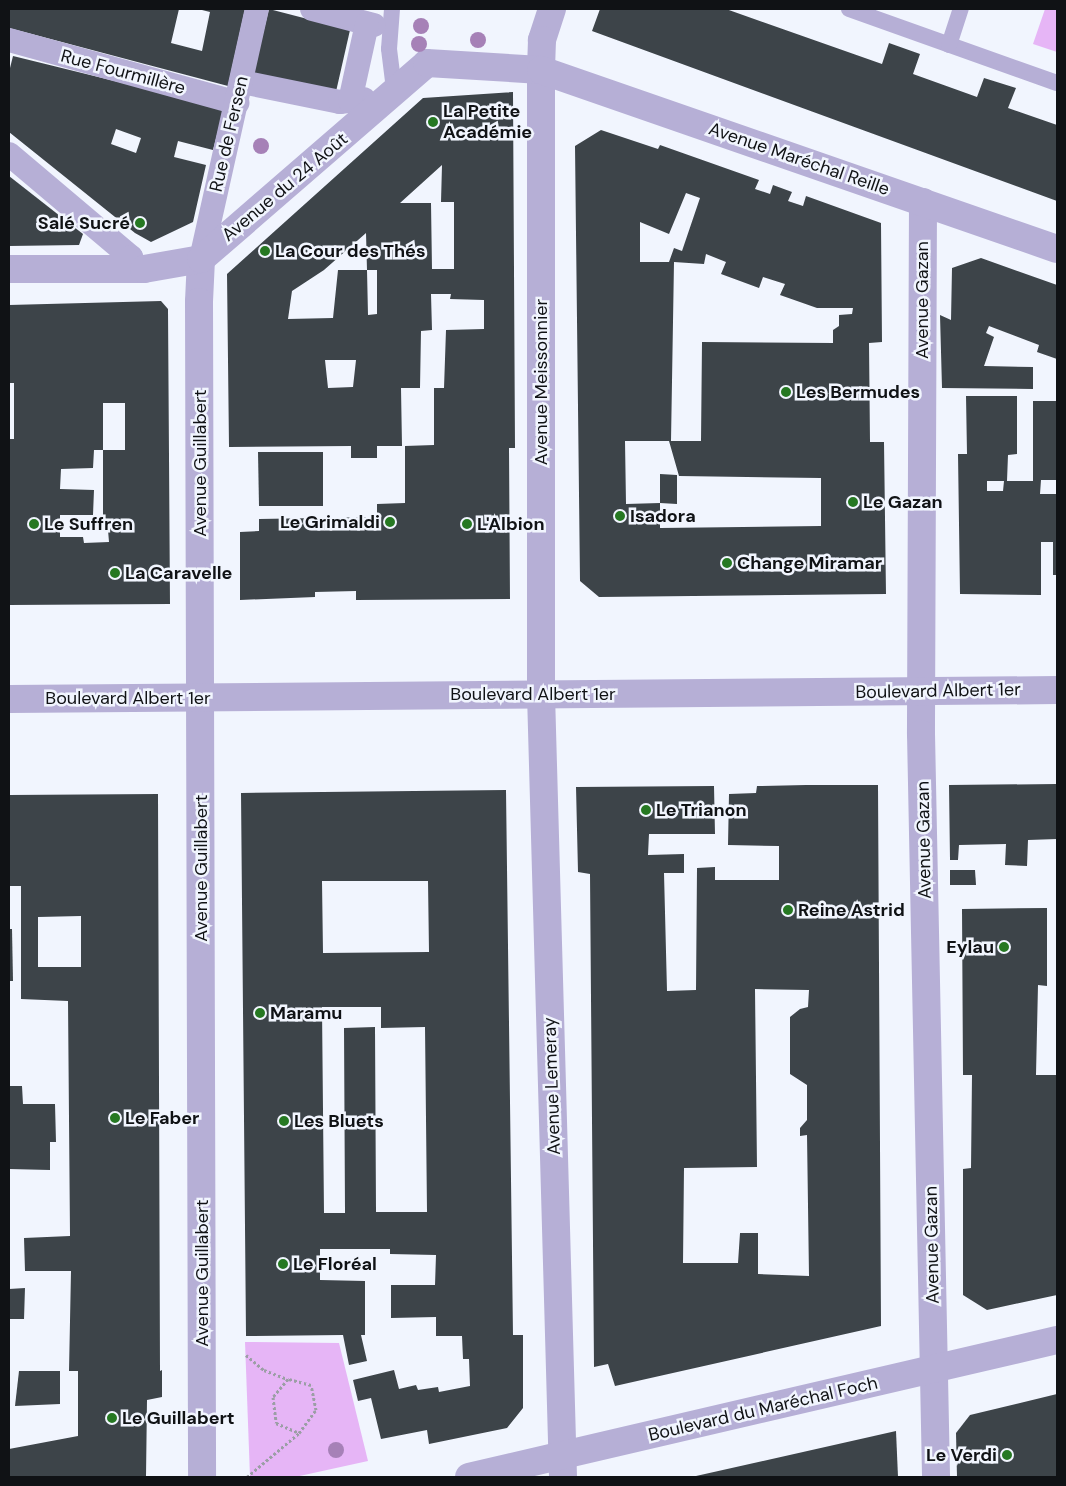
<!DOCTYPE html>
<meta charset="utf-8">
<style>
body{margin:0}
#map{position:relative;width:1066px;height:1486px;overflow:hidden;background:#f1f5fe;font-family:"DM Sans",sans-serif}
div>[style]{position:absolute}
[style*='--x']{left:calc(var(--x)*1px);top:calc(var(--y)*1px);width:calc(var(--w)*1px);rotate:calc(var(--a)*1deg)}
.green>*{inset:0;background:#e6b5f6}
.building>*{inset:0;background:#3d4449}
.path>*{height:3px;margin-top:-1.5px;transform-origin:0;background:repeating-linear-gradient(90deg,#9b9ea5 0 2.5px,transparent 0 5px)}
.service>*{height:16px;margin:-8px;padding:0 8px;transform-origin:8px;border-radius:8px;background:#b6afd6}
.pedestrian>*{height:24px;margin:-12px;padding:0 12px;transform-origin:12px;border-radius:12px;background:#b6afd6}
.minor>*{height:28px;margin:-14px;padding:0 14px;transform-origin:14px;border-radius:14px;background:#b6afd6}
.tertiary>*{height:28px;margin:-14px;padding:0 14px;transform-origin:14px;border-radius:14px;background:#b6afd6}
.trees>*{width:16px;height:16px;margin:-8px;border-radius:50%;background:#a681b7}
.dots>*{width:14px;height:14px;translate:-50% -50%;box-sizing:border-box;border:2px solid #f1f5fe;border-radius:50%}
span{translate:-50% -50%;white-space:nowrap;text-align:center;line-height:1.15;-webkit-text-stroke:5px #f1f5fe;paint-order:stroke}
.street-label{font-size:18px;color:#101215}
.poi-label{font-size:18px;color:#101215;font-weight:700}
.left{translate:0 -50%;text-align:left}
.right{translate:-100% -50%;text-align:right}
.frame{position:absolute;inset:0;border:10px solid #101215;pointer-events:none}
</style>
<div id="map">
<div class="green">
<div style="clip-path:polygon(1045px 9px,1057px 9px,1057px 52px,1033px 44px)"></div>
<div style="clip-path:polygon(245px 1342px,339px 1343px,368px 1461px,295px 1477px,250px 1477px)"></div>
</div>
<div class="building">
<div style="clip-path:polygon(9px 9px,179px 9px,171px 43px,202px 51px,210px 12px,198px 9px,245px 9px,228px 86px,9px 28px)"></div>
<div style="clip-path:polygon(269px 9px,350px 30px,335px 96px,252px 78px)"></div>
<div style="clip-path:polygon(600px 9px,726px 9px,882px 64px,889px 43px,920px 54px,913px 74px,977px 97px,984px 78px,1016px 88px,1008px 108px,1057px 125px,1057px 201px,592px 31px)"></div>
<div style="clip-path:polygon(evenodd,13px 56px,224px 108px,213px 150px,178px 141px,174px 157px,206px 165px,193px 222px,151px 242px,135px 233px,9px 132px,9px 72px,13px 56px,116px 129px,141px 138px,136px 153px,111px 144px,116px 129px)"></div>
<div style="clip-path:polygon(evenodd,513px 92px,515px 448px,509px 448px,510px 599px,356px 600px,356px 591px,315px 592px,315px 597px,240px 600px,240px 532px,259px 531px,259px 519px,377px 517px,377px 504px,405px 503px,405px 446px,434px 445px,434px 388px,444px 388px,446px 330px,484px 329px,484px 300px,450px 299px,451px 294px,431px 294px,432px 330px,421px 331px,420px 388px,401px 388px,402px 446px,377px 446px,377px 458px,351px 458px,351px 446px,229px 447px,227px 274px,423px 98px,513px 92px,442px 165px,441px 202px,454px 202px,454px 269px,432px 269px,431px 203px,400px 203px,442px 165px,513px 92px,366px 233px,367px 270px,377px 270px,377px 314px,368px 315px,367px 270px,338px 270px,333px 318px,288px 319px,292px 291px,324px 270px,366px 233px,513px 92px,325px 360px,356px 360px,353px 387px,328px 388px,325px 360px)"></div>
<div style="clip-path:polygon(evenodd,601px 130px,658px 149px,660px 145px,759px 180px,755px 189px,770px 194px,773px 185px,792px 192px,788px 201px,803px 206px,806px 196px,881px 223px,882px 342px,869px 343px,870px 442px,884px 442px,886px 594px,599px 597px,580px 581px,575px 146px,601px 130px,686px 193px,700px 198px,682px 251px,674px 248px,669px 262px,640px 262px,640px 222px,669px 234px,686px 193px,601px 130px,706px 254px,726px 262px,721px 274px,759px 288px,763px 277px,785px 284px,780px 295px,817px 308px,853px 308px,852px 314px,839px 315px,839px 326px,833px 330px,833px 343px,702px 342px,701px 441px,671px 441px,674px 262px,704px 264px,706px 254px,601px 130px,625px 441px,669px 441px,679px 476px,821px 478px,821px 526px,660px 528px,660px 503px,626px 504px,625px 441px)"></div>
<div style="clip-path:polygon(9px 176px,83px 234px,79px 245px,9px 246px)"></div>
<div style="clip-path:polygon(981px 258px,1057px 285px,1057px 359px,1037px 352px,1039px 345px,989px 326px,986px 333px,994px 337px,984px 366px,1033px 367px,1033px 389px,942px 388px,940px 315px,951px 320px,952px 268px)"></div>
<div style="clip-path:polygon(evenodd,161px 301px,168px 309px,170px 604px,9px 605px,9px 439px,14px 439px,14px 383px,9px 383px,9px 305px,161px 301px,103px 403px,125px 403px,125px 450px,103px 450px,103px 530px,108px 530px,109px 542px,84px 543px,83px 537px,60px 537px,60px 515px,93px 515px,94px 490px,60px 489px,61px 469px,93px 468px,94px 450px,103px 450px,103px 403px)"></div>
<div style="clip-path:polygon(evenodd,966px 396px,1017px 396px,1017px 454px,1008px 455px,1007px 481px,1033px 481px,1033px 401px,1057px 401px,1057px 480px,1041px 480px,1040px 494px,1057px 494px,1057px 575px,1053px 575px,1053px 542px,1041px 542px,1041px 595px,960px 594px,958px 454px,967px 454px,966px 396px,987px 481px,1004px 481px,1003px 491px,987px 491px,987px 481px)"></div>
<div style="clip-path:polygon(258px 452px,323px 452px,323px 506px,259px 506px)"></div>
<div style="clip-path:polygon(660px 474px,677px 475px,677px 504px,660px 503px)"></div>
<div style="clip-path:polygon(1057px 784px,1057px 839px,1028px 840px,1027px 866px,1005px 865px,1006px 844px,959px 845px,958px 860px,950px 860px,949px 785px)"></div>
<div style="clip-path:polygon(evenodd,806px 785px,878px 785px,881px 1326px,615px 1386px,608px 1364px,594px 1367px,590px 874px,578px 872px,576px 787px,714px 786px,715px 834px,649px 834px,648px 855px,684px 854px,684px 873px,664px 873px,667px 991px,696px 990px,697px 868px,715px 867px,715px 880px,779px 880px,779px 846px,728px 845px,729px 794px,756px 793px,757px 786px,806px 785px,755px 989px,809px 990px,808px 1007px,800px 1009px,790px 1017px,790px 1074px,807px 1085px,807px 1120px,800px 1128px,800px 1136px,807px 1135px,809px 1276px,758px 1274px,758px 1233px,740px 1233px,738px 1263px,683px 1263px,684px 1168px,757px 1167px,755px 989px)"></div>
<div style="clip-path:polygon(evenodd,506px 790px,513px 1335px,523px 1335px,523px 1408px,507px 1428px,429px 1444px,427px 1430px,381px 1439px,371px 1398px,358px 1401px,353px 1380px,394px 1370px,399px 1389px,416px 1385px,418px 1390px,438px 1387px,439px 1392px,470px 1386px,469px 1359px,463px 1359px,462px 1336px,436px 1336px,436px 1317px,391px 1318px,391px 1285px,435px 1285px,436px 1255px,390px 1254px,390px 1249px,320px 1249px,320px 1280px,365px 1281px,365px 1335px,361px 1335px,367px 1361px,349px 1365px,343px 1335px,246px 1336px,241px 793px,506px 790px,322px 881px,428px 881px,429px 952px,323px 953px,322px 881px,506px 790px,322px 1007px,381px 1007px,381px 1028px,425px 1027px,427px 1212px,376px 1212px,375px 1027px,344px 1028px,345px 1213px,324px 1213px,322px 1007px)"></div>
<div style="clip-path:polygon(evenodd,158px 794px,160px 1371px,162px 1370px,162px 1397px,147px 1400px,146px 1477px,9px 1477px,9px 1449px,78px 1436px,78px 1371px,69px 1371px,71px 1271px,25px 1271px,24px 1238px,70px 1236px,68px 1001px,21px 999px,21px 886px,9px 886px,9px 795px,158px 794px,81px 916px,81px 967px,38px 967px,38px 917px,81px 916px)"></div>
<div style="clip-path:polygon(950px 870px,975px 870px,976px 885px,950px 885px)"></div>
<div style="clip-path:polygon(1047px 908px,1047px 986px,1038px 985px,1036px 1075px,1057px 1075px,1057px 1295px,987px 1310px,963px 1295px,963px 1169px,971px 1168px,972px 1075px,963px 1075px,962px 909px)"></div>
<div style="clip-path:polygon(9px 929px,12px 929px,13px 981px,9px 981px)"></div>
<div style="clip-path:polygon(9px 1086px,22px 1086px,23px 1104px,55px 1104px,56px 1142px,50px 1142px,50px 1170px,9px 1169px)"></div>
<div style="clip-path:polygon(25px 1288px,24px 1319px,9px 1319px,9px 1289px)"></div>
<div style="clip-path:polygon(19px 1371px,60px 1371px,60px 1404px,15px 1406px)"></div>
<div style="clip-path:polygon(1057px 1394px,1057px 1477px,957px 1477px,956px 1433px,970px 1415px)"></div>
<div style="clip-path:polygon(896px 1431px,898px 1477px,696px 1477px,696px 1476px)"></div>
</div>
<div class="path">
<div style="--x:246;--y:1355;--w:23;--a:40"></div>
<div style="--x:264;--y:1370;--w:26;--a:21"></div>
<div style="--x:247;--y:1477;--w:68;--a:-40.2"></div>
<div style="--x:299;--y:1433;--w:29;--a:-54"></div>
<div style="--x:316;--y:1410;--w:25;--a:-101"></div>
<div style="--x:311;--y:1385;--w:24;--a:-165"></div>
<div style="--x:288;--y:1379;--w:23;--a:130"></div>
<div style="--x:273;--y:1397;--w:26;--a:83"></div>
<div style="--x:276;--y:1423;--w:25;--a:23"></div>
</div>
<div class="service">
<div style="--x:392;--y:9;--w:40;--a:94.3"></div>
<div style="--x:389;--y:49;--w:40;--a:82.9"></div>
<div style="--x:849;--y:9;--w:221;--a:19.6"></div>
<div style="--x:949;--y:45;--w:38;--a:-72"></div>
</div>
<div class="pedestrian">
<div style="--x:312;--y:9;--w:64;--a:14.5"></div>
<div style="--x:9;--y:40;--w:237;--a:15.4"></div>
<div style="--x:242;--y:82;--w:100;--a:11.5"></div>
<div style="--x:340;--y:102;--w:24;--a:-7"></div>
<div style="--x:350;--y:101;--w:79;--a:-77.6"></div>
<div style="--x:9;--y:154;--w:160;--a:40.2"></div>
<div style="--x:131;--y:257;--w:11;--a:90"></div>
<div style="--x:201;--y:259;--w:256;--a:-77.4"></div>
</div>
<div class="minor">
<div style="--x:552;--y:9;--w:33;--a:108"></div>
<div style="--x:542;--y:40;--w:30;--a:92"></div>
<div style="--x:541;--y:70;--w:624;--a:90"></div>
<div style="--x:541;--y:694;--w:783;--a:88.39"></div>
<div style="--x:923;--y:202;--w:532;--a:90.22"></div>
<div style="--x:921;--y:734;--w:743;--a:88.84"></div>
<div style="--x:201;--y:259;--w:43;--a:92.7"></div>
<div style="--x:199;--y:302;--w:1175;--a:89.85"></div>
<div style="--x:9;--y:269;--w:135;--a:0"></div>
<div style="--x:144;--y:269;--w:58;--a:-10"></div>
<div style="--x:201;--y:259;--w:299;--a:-40.9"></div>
<div style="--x:427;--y:63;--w:114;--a:3.5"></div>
<div style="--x:541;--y:70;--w:546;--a:19.13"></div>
</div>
<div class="tertiary">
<div style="--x:9;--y:699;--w:1048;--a:-0.49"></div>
<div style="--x:469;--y:1477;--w:604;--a:-13.12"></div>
</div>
<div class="trees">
<div style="left:421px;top:26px"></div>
<div style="left:478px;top:40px"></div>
<div style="left:419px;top:44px"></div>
<div style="left:261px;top:146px"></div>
<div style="left:336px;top:1450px"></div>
</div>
<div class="dots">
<div style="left:433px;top:122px;background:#267822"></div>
<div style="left:140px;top:223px;background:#267822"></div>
<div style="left:265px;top:251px;background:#267822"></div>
<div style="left:786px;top:392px;background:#267822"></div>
<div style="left:853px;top:502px;background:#267822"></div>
<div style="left:620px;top:516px;background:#267822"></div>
<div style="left:390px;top:522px;background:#267822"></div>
<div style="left:34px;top:524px;background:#267822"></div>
<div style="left:467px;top:524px;background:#267822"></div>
<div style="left:727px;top:563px;background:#267822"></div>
<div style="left:115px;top:573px;background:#267822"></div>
<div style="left:646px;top:810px;background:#267822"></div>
<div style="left:788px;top:910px;background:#267822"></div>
<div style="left:1004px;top:947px;background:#267822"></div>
<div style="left:260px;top:1013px;background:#267822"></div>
<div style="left:115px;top:1118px;background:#267822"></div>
<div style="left:284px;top:1121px;background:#267822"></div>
<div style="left:283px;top:1264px;background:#267822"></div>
<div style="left:112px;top:1418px;background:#267822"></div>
<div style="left:1007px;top:1455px;background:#267822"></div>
</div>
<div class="street-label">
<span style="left:123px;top:72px;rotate:15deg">Rue Fourmillère</span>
<span style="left:229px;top:134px;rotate:-77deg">Rue de Fersen</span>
<span style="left:799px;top:159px;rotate:19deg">Avenue Maréchal Reille</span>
<span style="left:285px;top:187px;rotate:-40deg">Avenue du 24 Août</span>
<span style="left:922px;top:300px;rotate:-90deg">Avenue Gazan</span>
<span style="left:541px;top:382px;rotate:-90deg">Avenue Meissonnier</span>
<span style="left:200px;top:463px;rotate:-90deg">Avenue Guillabert</span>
<span style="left:938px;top:691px;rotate:-1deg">Boulevard Albert 1er</span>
<span style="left:533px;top:694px">Boulevard Albert 1er</span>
<span style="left:128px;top:698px">Boulevard Albert 1er</span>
<span style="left:924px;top:840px;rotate:-91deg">Avenue Gazan</span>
<span style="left:201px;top:868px;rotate:-90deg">Avenue Guillabert</span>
<span style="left:552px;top:1086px;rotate:-92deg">Avenue Lemeray</span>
<span style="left:932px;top:1245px;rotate:-91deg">Avenue Gazan</span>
<span style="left:202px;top:1273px;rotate:-90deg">Avenue Guillabert</span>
<span style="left:763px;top:1409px;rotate:-13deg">Boulevard du Maréchal Foch</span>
</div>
<div class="poi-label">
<span class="left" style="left:443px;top:122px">La Petite<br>Académie</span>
<span class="right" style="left:130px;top:223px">Salé Sucré</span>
<span class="left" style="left:275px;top:251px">La Cour des Thés</span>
<span class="left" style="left:796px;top:392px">Les Bermudes</span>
<span class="left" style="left:863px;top:502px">Le Gazan</span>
<span class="left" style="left:630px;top:516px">Isadora</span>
<span class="right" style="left:380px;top:522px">Le Grimaldi</span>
<span class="left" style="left:44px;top:524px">Le Suffren</span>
<span class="left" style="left:477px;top:524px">L'Albion</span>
<span class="left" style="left:737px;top:563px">Change Miramar</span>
<span class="left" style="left:125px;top:573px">La Caravelle</span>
<span class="left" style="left:656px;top:810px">Le Trianon</span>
<span class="left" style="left:798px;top:910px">Reine Astrid</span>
<span class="right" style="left:994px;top:947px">Eylau</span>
<span class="left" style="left:270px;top:1013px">Maramu</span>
<span class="left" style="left:125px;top:1118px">Le Faber</span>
<span class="left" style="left:294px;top:1121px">Les Bluets</span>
<span class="left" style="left:293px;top:1264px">Le Floréal</span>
<span class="left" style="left:122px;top:1418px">Le Guillabert</span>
<span class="right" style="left:997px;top:1455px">Le Verdi</span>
</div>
<div class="frame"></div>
</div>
